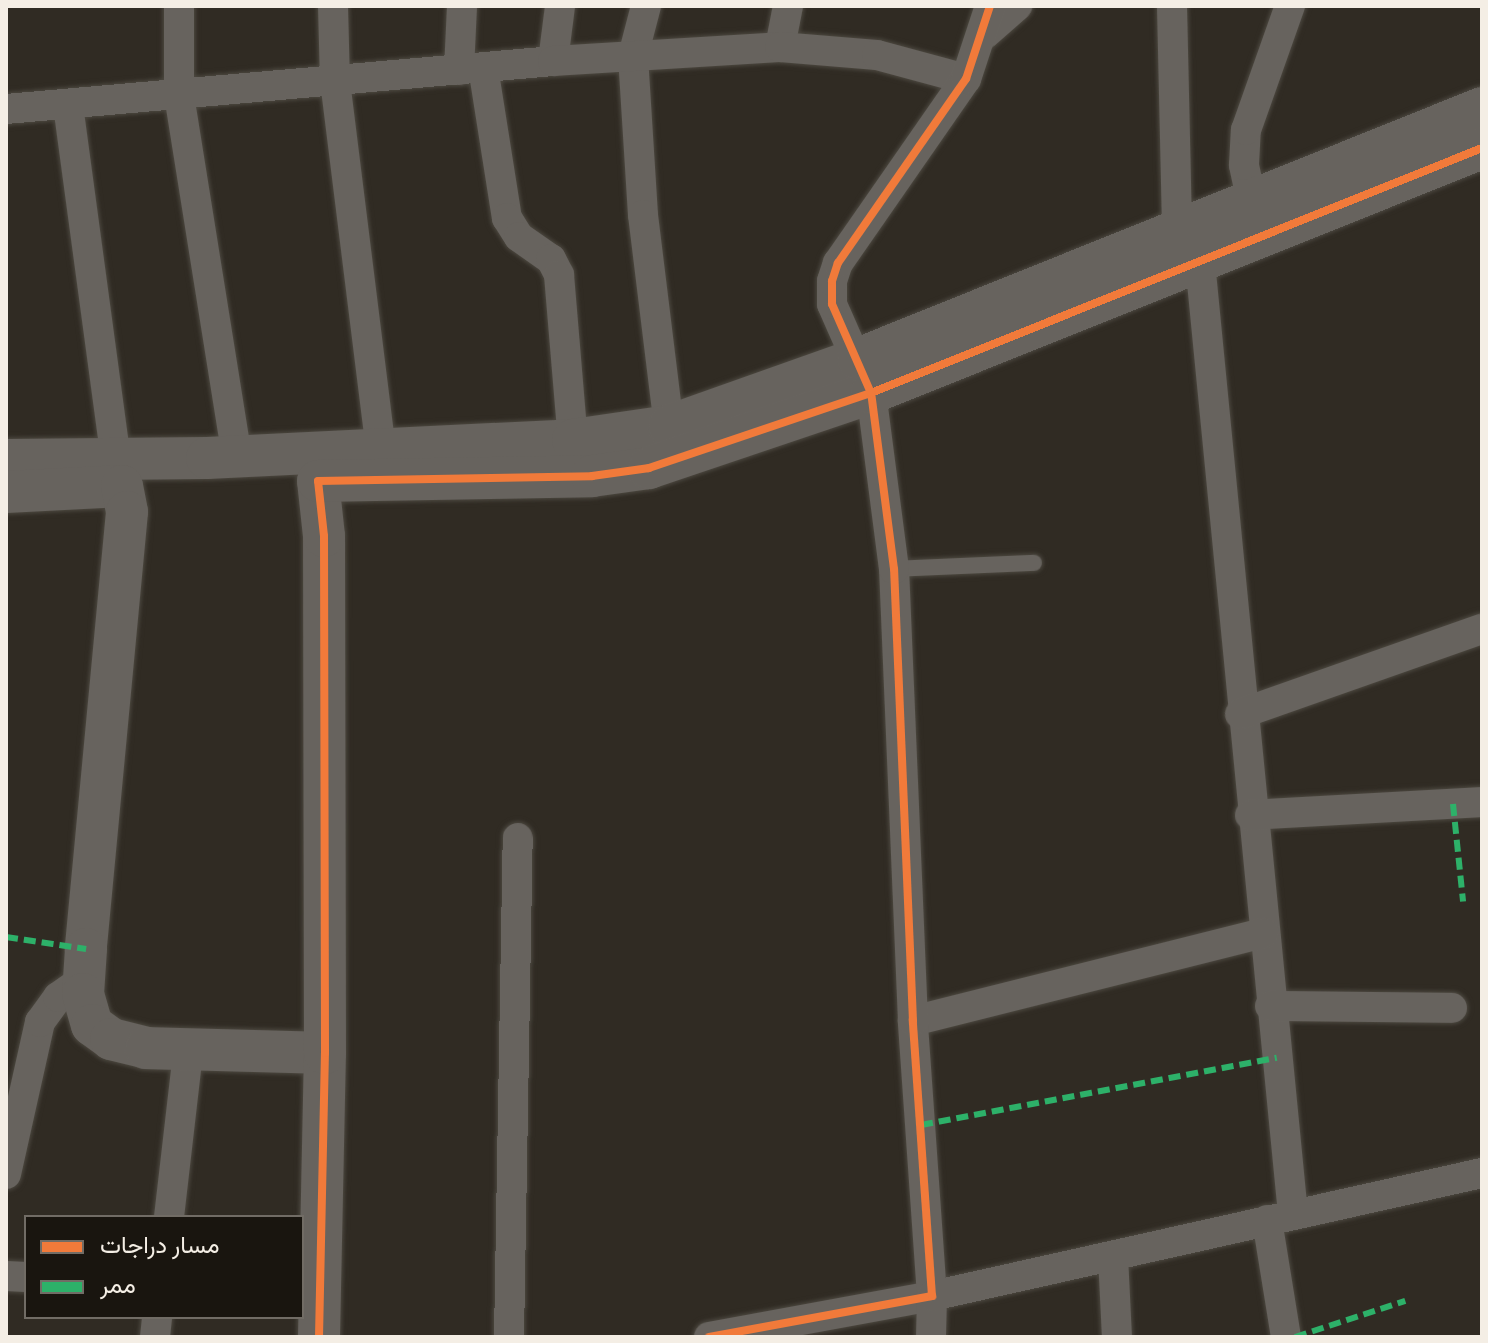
<!DOCTYPE html>
<meta charset="utf-8">
<style>
body{margin:0}
#map{position:relative;width:1488px;height:1343px;overflow:hidden;background:#302b23;font-family:"PT Sans Narrow",Vazirmatn,sans-serif}
div>[style]{position:absolute}
[style*='--x']{left:calc(var(--x)*1px);top:calc(var(--y)*1px);width:calc(var(--w)*1px);rotate:calc(var(--a)*1deg)}
.roads{filter:drop-shadow(0 0 2px #4c4840) drop-shadow(0 0 2px #4c4840)}
.lane>*{height:16px;margin:-8px;padding:0 8px;transform-origin:8px;border-radius:8px;background:#67635e}
.street>*{height:30px;margin:-15px;padding:0 15px;transform-origin:15px;border-radius:15px;background:#67635e}
.secondary>*{height:42px;margin:-21px;padding:0 21px;transform-origin:21px;border-radius:21px;background:#67635e}
.quiet>*{height:6px;margin-top:-3px;transform-origin:0;background:repeating-linear-gradient(90deg,#2db169 0 12px,transparent 0 18px)}
.cycleway>*{height:8px;margin:-4px;padding:0 4px;transform-origin:4px;border-radius:4px;background:#f17a3a}
span{translate:-50% -50%;white-space:nowrap;text-align:center;line-height:1.15;-webkit-text-stroke:6px #19150f;paint-order:stroke}
.frame{position:absolute;inset:0;border:8px solid #f4eee5;pointer-events:none}
.legend{position:absolute;left:24px;top:1215px;width:280px;height:104px;box-sizing:border-box;background:#19150f;border:2px solid #716c65;margin:0;padding:10px 14px;list-style:none;font-size:24px;color:#f4eee5}
.legend li{display:flex;align-items:center;gap:16px;height:40px}
.legend b{width:40px;border:2px solid #716c65}
</style>
<div id="map">
<div class="roads">
<div class="lane">
<div style="--x:894;--y:569;--w:140;--a:-2.5"></div>
</div>
<div class="street">
<div style="--x:179;--y:6;--w:89;--a:90"></div>
<div style="--x:179;--y:95;--w:366;--a:80.9"></div>
<div style="--x:333;--y:6;--w:75;--a:88.5"></div>
<div style="--x:335;--y:81;--w:391;--a:82.9"></div>
<div style="--x:646;--y:6;--w:52;--a:104.6"></div>
<div style="--x:633;--y:56;--w:159;--a:86.4"></div>
<div style="--x:643;--y:215;--w:213;--a:83"></div>
<div style="--x:1172;--y:6;--w:227;--a:88.7"></div>
<div style="--x:985;--y:34;--w:43;--a:-41.2"></div>
<div style="--x:780;--y:47;--w:42;--a:-79"></div>
<div style="--x:553;--y:61;--w:55;--a:-82.7"></div>
<div style="--x:483;--y:67;--w:153;--a:81"></div>
<div style="--x:507;--y:218;--w:22;--a:58"></div>
<div style="--x:519;--y:237;--w:39;--a:35"></div>
<div style="--x:551;--y:259;--w:18;--a:63"></div>
<div style="--x:559;--y:275;--w:166;--a:85.2"></div>
<div style="--x:459;--y:70;--w:64;--a:-87.3"></div>
<div style="--x:68;--y:105;--w:357;--a:82.3"></div>
<div style="--x:6;--y:109;--w:549;--a:-5.01"></div>
<div style="--x:553;--y:61;--w:227;--a:-3.5"></div>
<div style="--x:780;--y:47;--w:97;--a:4.7"></div>
<div style="--x:877;--y:55;--w:92;--a:15.1"></div>
<div style="--x:1252;--y:203;--w:39;--a:-102"></div>
<div style="--x:1244;--y:165;--w:35;--a:-87"></div>
<div style="--x:1246;--y:130;--w:132;--a:-70.5"></div>
<div style="--x:1200;--y:262;--w:957;--a:84.42"></div>
<div style="--x:1240;--y:714;--w:256;--a:-19.4"></div>
<div style="--x:1250;--y:815;--w:232;--a:-3.2"></div>
<div style="--x:1270;--y:1006;--w:182;--a:0.6"></div>
<div style="--x:913;--y:1021;--w:362;--a:-14.1"></div>
<div style="--x:6;--y:1174;--w:156;--a:-77.4"></div>
<div style="--x:40;--y:1022;--w:31;--a:-54"></div>
<div style="--x:58;--y:997;--w:32;--a:-35"></div>
<div style="--x:169;--y:1217;--w:166;--a:-83.4"></div>
<div style="--x:1267;--y:1220;--w:119;--a:80.8"></div>
<div style="--x:1113;--y:1256;--w:81;--a:87.2"></div>
<div style="--x:6;--y:1276;--w:20;--a:3"></div>
<div style="--x:155;--y:1337;--w:20;--a:-84"></div>
<div style="--x:509;--y:1337;--w:499;--a:-89"></div>
<div style="--x:709;--y:1337;--w:227;--a:-10.4"></div>
<div style="--x:932;--y:1296;--w:276;--a:-94"></div>
<div style="--x:913;--y:1021;--w:452;--a:-92.4"></div>
<div style="--x:894;--y:569;--w:177;--a:-97.4"></div>
<div style="--x:871;--y:393;--w:97;--a:-113.7"></div>
<div style="--x:832;--y:304;--w:23;--a:-90"></div>
<div style="--x:832;--y:281;--w:19;--a:-72"></div>
<div style="--x:838;--y:263;--w:224;--a:-55.2"></div>
<div style="--x:966;--y:79;--w:77;--a:-71.8"></div>
<div style="--x:931;--y:1337;--w:41;--a:-88.6"></div>
<div style="--x:932;--y:1296;--w:564;--a:-12.61"></div>
</div>
<div class="secondary">
<div style="--x:6;--y:460;--w:201;--a:-0.6"></div>
<div style="--x:207;--y:458;--w:366;--a:-2.8"></div>
<div style="--x:573;--y:440;--w:97;--a:-8.3"></div>
<div style="--x:669;--y:426;--w:201;--a:-19.5"></div>
<div style="--x:858;--y:359;--w:673;--a:-21.91"></div>
<div style="--x:6;--y:492;--w:116;--a:-3"></div>
<div style="--x:122;--y:486;--w:26;--a:79"></div>
<div style="--x:127;--y:512;--w:439;--a:95.4"></div>
<div style="--x:86;--y:949;--w:45;--a:93.8"></div>
<div style="--x:83;--y:994;--w:32;--a:74"></div>
<div style="--x:92;--y:1025;--w:24;--a:36"></div>
<div style="--x:111;--y:1039;--w:36;--a:14"></div>
<div style="--x:146;--y:1048;--w:179;--a:1.6"></div>
<div style="--x:319;--y:1337;--w:284;--a:-88.8"></div>
<div style="--x:325;--y:1053;--w:517;--a:-90.11"></div>
<div style="--x:324;--y:536;--w:55;--a:-96.2"></div>
<div style="--x:318;--y:481;--w:274;--a:-1"></div>
<div style="--x:592;--y:476;--w:58;--a:-8"></div>
<div style="--x:649;--y:468;--w:234;--a:-18.7"></div>
<div style="--x:871;--y:393;--w:658;--a:-21.85"></div>
</div>
</div>
<div class="quiet">
<div style="--x:1453;--y:804;--w:98;--a:84.1"></div>
<div style="--x:6;--y:937;--w:81;--a:8.5"></div>
<div style="--x:921;--y:1125;--w:362;--a:-10.7"></div>
<div style="--x:1295;--y:1337;--w:116;--a:-18.1"></div>
</div>
<div class="cycleway">
<div style="--x:319;--y:1337;--w:284;--a:-88.8"></div>
<div style="--x:325;--y:1053;--w:517;--a:-90.11"></div>
<div style="--x:324;--y:536;--w:55;--a:-96.2"></div>
<div style="--x:318;--y:481;--w:274;--a:-1"></div>
<div style="--x:592;--y:476;--w:58;--a:-8"></div>
<div style="--x:649;--y:468;--w:234;--a:-18.7"></div>
<div style="--x:871;--y:393;--w:658;--a:-21.85"></div>
<div style="--x:709;--y:1337;--w:227;--a:-10.4"></div>
<div style="--x:932;--y:1296;--w:276;--a:-94"></div>
<div style="--x:913;--y:1021;--w:452;--a:-92.4"></div>
<div style="--x:894;--y:569;--w:177;--a:-97.4"></div>
<div style="--x:871;--y:393;--w:97;--a:-113.7"></div>
<div style="--x:832;--y:304;--w:23;--a:-90"></div>
<div style="--x:832;--y:281;--w:19;--a:-72"></div>
<div style="--x:838;--y:263;--w:224;--a:-55.2"></div>
<div style="--x:966;--y:79;--w:77;--a:-71.8"></div>
</div>
<div class="frame"></div>
<ul class="legend">
<li><b style="height:10px;background:#f17a3a"></b>مسار دراجات</li>
<li><b style="height:10px;background:#2db169"></b>ممر</li>
</ul>
</div>
